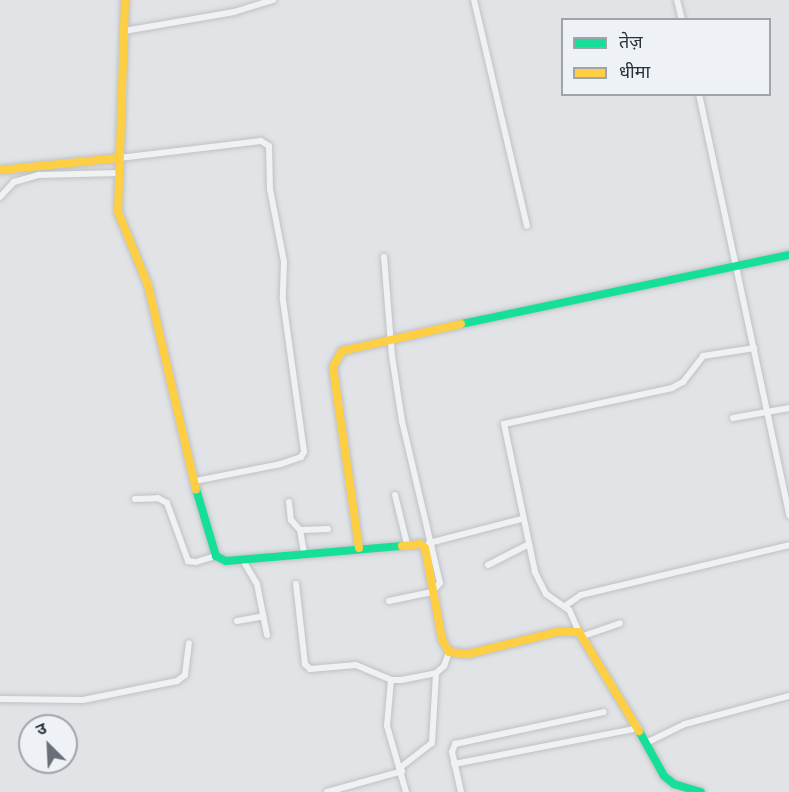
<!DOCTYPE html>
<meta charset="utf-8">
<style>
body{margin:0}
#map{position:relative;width:789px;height:792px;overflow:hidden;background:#e1e3e6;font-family:Signika,"Noto Sans Devanagari",sans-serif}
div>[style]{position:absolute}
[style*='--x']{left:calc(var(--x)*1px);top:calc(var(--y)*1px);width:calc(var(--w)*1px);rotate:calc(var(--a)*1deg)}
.roads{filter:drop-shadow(0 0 2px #bfc1c4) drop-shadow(0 0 2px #bfc1c4)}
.street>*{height:6px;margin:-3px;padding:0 3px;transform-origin:3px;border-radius:3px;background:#f0f1f2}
.fast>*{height:8px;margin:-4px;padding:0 4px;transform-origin:4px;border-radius:4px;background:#16e098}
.slow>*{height:8px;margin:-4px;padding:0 4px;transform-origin:4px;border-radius:4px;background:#ffcf43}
span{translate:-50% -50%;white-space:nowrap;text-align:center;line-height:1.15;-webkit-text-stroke:4.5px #eef1f5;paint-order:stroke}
.legend{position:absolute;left:561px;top:18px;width:210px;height:78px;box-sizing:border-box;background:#eef1f5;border:2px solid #9fa4ac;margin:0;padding:8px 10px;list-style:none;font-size:18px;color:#28303e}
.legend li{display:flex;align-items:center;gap:12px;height:30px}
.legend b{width:30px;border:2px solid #9fa4ac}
.north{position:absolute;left:18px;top:714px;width:60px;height:60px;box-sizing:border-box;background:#eef1f5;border:2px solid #9fa4ac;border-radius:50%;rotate:336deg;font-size:16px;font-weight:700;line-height:24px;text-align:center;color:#28303e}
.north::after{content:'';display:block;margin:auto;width:21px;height:27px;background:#696f79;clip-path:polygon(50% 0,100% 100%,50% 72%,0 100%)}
</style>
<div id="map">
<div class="roads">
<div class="street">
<div style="--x:474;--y:0;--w:232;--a:76.8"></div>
<div style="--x:677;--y:0;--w:21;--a:76"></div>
<div style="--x:124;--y:31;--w:112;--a:-9.8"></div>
<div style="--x:234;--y:12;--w:41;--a:-17.1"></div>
<div style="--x:699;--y:94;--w:431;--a:77.9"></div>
<div style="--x:119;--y:158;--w:143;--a:-6.8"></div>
<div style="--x:261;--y:141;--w:9;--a:32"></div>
<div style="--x:269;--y:146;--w:43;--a:88.7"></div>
<div style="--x:270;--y:189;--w:74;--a:79.1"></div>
<div style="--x:284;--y:262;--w:38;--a:92"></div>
<div style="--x:283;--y:300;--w:153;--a:82.1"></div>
<div style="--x:304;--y:452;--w:6;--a:121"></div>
<div style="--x:301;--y:457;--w:21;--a:161"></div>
<div style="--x:281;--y:464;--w:88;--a:168.8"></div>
<div style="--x:0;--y:197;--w:21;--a:-47"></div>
<div style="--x:14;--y:182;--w:26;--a:-16"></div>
<div style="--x:39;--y:175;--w:79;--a:-1.5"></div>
<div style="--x:384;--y:257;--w:99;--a:85.4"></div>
<div style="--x:392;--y:356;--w:66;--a:81.3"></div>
<div style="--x:402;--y:421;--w:166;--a:76.8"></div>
<div style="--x:440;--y:583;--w:12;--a:132"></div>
<div style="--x:432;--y:592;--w:44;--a:168.2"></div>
<div style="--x:733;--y:418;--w:57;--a:-10.1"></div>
<div style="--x:395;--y:495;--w:50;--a:76.2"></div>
<div style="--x:135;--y:499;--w:23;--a:-2"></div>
<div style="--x:158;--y:498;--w:10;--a:29"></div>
<div style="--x:167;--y:503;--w:62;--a:70.1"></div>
<div style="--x:188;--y:561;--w:8;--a:7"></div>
<div style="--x:196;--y:562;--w:21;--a:-17"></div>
<div style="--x:289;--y:502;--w:18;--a:84"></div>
<div style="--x:291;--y:520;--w:13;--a:48"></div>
<div style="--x:300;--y:530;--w:23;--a:80"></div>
<div style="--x:300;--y:530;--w:28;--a:-2"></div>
<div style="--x:429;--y:543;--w:96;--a:-14.5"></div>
<div style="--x:242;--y:559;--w:29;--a:59"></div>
<div style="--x:257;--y:584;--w:52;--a:78.9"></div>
<div style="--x:488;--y:565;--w:44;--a:-27.1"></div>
<div style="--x:296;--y:584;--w:81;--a:83.6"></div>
<div style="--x:305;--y:664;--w:7;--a:45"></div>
<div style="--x:310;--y:669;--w:46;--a:-5"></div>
<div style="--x:356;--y:665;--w:38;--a:23"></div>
<div style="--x:391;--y:680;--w:10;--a:0"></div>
<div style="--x:401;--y:680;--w:36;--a:-11"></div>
<div style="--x:436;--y:673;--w:11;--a:-41"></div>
<div style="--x:444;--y:666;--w:15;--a:-70"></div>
<div style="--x:565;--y:606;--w:19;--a:-35"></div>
<div style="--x:581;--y:595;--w:214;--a:-13.5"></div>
<div style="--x:237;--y:621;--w:27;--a:-10"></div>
<div style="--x:579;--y:632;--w:24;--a:-114"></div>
<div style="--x:569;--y:610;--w:28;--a:-145"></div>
<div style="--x:546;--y:594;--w:25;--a:-117"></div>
<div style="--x:535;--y:572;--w:151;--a:-101.8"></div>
<div style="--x:504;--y:424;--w:172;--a:-12.1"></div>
<div style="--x:672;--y:388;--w:13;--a:-29"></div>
<div style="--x:683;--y:382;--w:33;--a:-52"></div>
<div style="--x:703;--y:356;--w:52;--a:-8.9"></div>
<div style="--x:583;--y:636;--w:39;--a:-19"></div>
<div style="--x:391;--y:680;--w:46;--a:95"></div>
<div style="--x:387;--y:726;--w:69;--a:73.9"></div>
<div style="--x:0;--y:699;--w:83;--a:0.7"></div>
<div style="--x:83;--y:700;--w:96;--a:-11.4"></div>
<div style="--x:177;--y:681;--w:10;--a:-37"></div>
<div style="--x:185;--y:675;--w:32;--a:-83"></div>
<div style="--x:646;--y:743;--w:43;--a:-26"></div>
<div style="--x:685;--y:724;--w:108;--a:-15.1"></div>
<div style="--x:454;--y:764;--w:188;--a:-11"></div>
<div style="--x:401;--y:767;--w:39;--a:-38"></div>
<div style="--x:432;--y:743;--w:70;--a:-86.7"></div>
<div style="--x:327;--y:792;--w:78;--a:-15.6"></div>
<div style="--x:461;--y:792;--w:41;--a:-102.7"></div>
<div style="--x:452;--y:752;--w:9;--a:-69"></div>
<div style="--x:455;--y:744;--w:152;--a:-12.1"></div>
</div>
<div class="fast">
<div style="--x:461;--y:324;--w:335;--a:-11.9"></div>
<div style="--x:196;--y:489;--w:70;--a:73.4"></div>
<div style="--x:216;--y:556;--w:11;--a:27"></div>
<div style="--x:226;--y:561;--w:177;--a:-4.9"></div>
<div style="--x:639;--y:731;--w:51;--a:60.9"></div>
<div style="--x:664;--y:776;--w:13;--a:39"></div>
<div style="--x:674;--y:784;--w:28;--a:17"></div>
</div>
<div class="slow">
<div style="--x:125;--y:0;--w:212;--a:91.9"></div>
<div style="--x:118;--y:212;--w:79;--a:67.7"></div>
<div style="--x:148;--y:285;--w:210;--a:76.8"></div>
<div style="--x:0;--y:170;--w:120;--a:-5.8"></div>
<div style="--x:402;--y:546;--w:18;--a:-6"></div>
<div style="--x:420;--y:544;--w:6;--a:39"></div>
<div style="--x:425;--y:548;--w:93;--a:79.4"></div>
<div style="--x:442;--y:639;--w:15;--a:62"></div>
<div style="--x:449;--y:652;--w:19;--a:6"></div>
<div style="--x:468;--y:654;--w:92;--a:-13.9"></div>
<div style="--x:557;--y:632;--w:22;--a:0"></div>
<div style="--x:579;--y:632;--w:116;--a:58.8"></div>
<div style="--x:359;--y:548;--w:183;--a:-98.2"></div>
<div style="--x:333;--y:367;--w:18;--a:-61"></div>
<div style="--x:342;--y:351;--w:122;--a:-12.8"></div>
</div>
</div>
<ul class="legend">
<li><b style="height:8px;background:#16e098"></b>तेज़</li>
<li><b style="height:8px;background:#ffcf43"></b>धीमा</li>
</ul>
<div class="north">उ</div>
</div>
